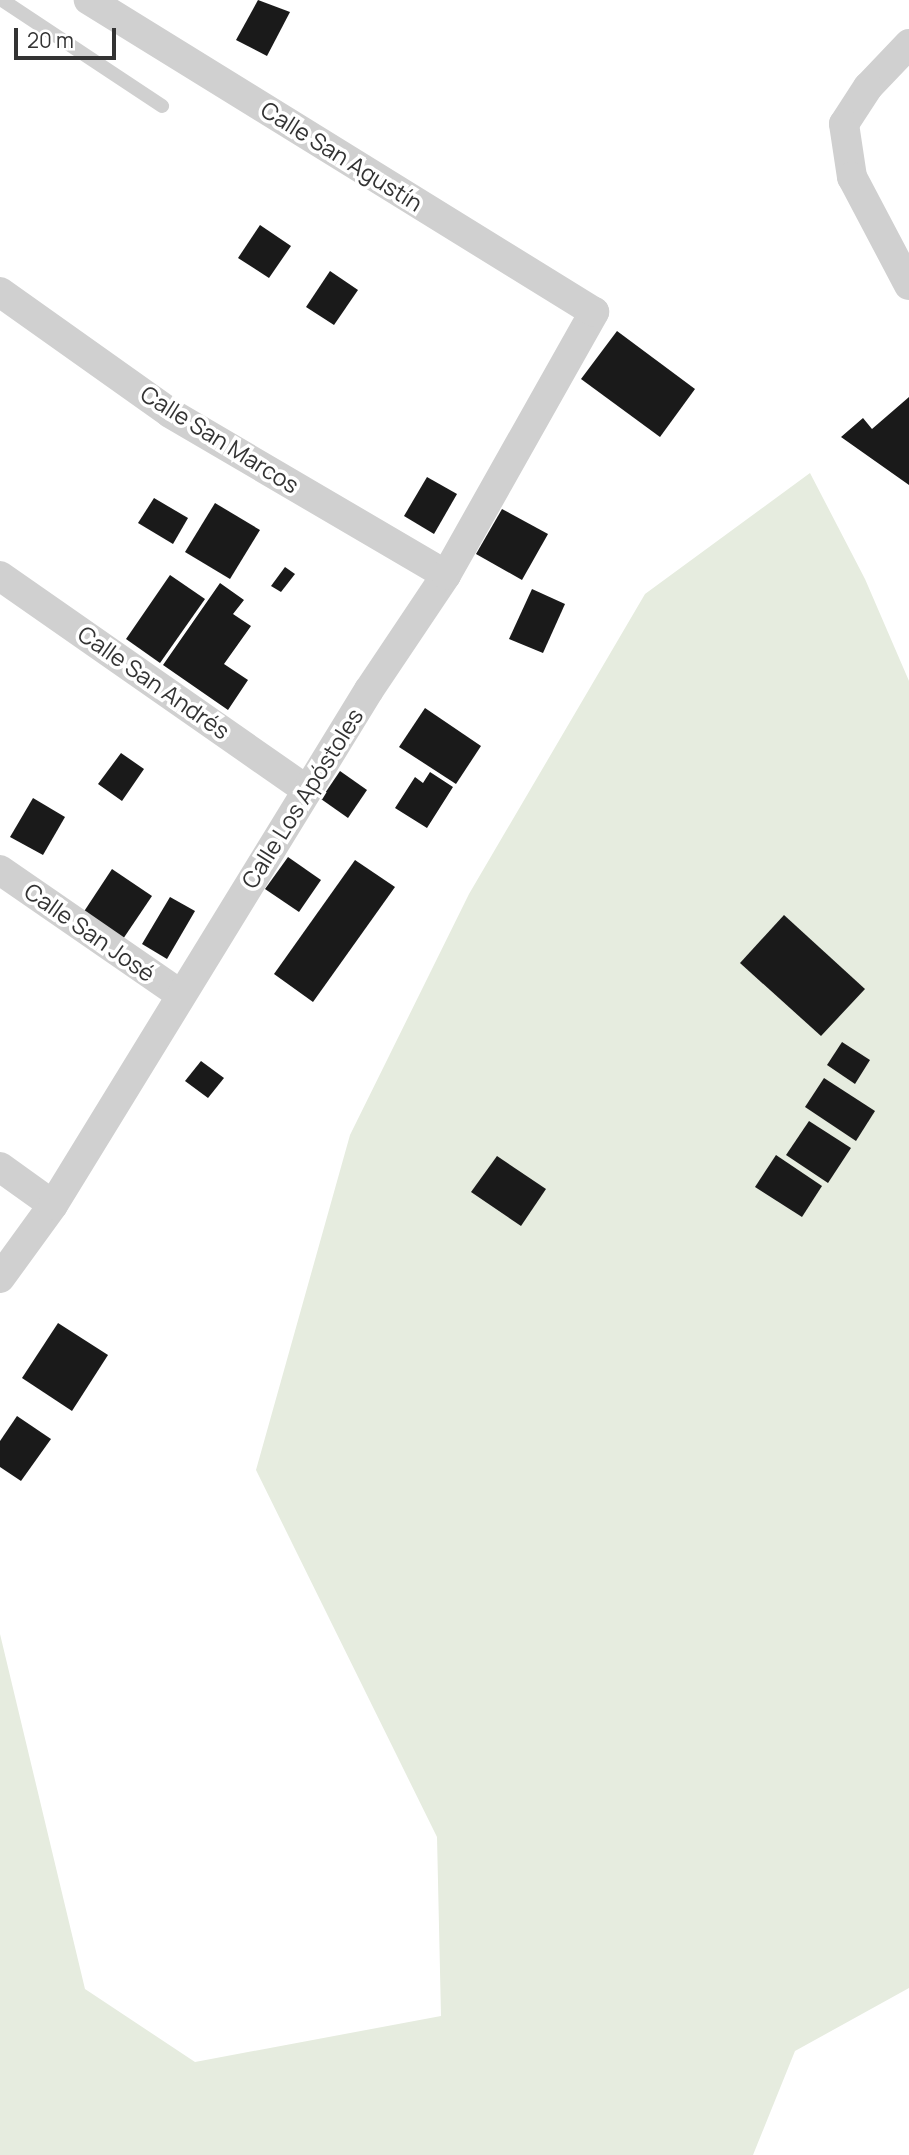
<!DOCTYPE html>
<meta charset="utf-8">
<style>
body{margin:0}
#map{position:relative;width:909px;height:2155px;overflow:hidden;background:#fff;font-family:Manrope,sans-serif}
div>[style]{position:absolute}
[style*='--x']{left:calc(var(--x)*1px);top:calc(var(--y)*1px);width:calc(var(--w)*1px);rotate:calc(var(--a)*1deg)}
.green>*{inset:0;background:#e6ecdf}
.building>*{inset:0;background:#1a1a1a}
.service>*{height:14px;margin:-7px;padding:0 7px;transform-origin:7px;border-radius:7px;background:#d0d0d0}
.minor>*{height:30px;margin:-15px;padding:0 15px;transform-origin:15px;border-radius:15px;background:#d0d0d0}
span{translate:-50% -50%;white-space:nowrap;text-align:center;line-height:1.15;-webkit-text-stroke:7px #fff;paint-order:stroke}
.street-label{font-size:23px;color:#333}
.scale{position:absolute;left:14px;top:28px;width:102px;height:32px;box-sizing:border-box;border:4px solid #333;border-top:0;padding-left:9px;font-size:21px;line-height:24px;white-space:nowrap;color:#333;-webkit-text-stroke:5px #fff;paint-order:stroke}
</style>
<div id="map">
<div class="green">
<div style="clip-path:polygon(810px 473px,865px 579px,909px 681px,909px 1988px,795px 2051px,753px 2155px,0 2155px,0 1634px,85px 1989px,195px 2062px,441px 2016px,437px 1837px,256px 1470px,350px 1135px,469px 894px,645px 594px)"></div>
</div>
<div class="building">
<div style="clip-path:polygon(258px 0,290px 12px,267px 56px,236px 40px)"></div>
<div style="clip-path:polygon(260px 225px,291px 246px,269px 278px,238px 258px)"></div>
<div style="clip-path:polygon(330px 271px,358px 290px,334px 325px,306px 307px)"></div>
<div style="clip-path:polygon(617px 331px,695px 389px,660px 437px,581px 379px)"></div>
<div style="clip-path:polygon(909px 397px,909px 485px,841px 437px,863px 418px,872px 429px)"></div>
<div style="clip-path:polygon(427px 477px,457px 494px,434px 534px,404px 516px)"></div>
<div style="clip-path:polygon(154px 498px,188px 518px,173px 544px,138px 523px)"></div>
<div style="clip-path:polygon(215px 503px,260px 530px,230px 579px,185px 552px)"></div>
<div style="clip-path:polygon(502px 509px,548px 534px,522px 580px,476px 554px)"></div>
<div style="clip-path:polygon(285px 567px,295px 574px,281px 592px,271px 586px)"></div>
<div style="clip-path:polygon(170px 575px,205px 599px,160px 663px,126px 639px)"></div>
<div style="clip-path:polygon(220px 583px,244px 600px,233px 614px,251px 626px,224px 664px,248px 680px,228px 710px,163px 665px)"></div>
<div style="clip-path:polygon(532px 589px,565px 604px,543px 653px,509px 639px)"></div>
<div style="clip-path:polygon(425px 708px,481px 746px,456px 784px,399px 747px)"></div>
<div style="clip-path:polygon(121px 753px,144px 769px,122px 801px,98px 784px)"></div>
<div style="clip-path:polygon(340px 771px,367px 790px,348px 818px,321px 799px)"></div>
<div style="clip-path:polygon(430px 772px,453px 787px,427px 828px,395px 808px,415px 777px,423px 783px)"></div>
<div style="clip-path:polygon(33px 798px,65px 817px,43px 855px,10px 837px)"></div>
<div style="clip-path:polygon(288px 857px,321px 880px,299px 912px,265px 889px)"></div>
<div style="clip-path:polygon(355px 860px,395px 887px,313px 1002px,274px 974px)"></div>
<div style="clip-path:polygon(112px 869px,152px 896px,123px 939px,83px 913px)"></div>
<div style="clip-path:polygon(170px 897px,195px 911px,167px 959px,142px 944px)"></div>
<div style="clip-path:polygon(784px 915px,865px 989px,821px 1036px,740px 963px)"></div>
<div style="clip-path:polygon(842px 1042px,870px 1060px,855px 1084px,827px 1065px)"></div>
<div style="clip-path:polygon(201px 1061px,224px 1078px,208px 1098px,185px 1081px)"></div>
<div style="clip-path:polygon(824px 1078px,875px 1111px,856px 1141px,805px 1107px)"></div>
<div style="clip-path:polygon(809px 1121px,851px 1148px,828px 1183px,786px 1155px)"></div>
<div style="clip-path:polygon(776px 1155px,822px 1186px,802px 1217px,755px 1187px)"></div>
<div style="clip-path:polygon(497px 1156px,546px 1189px,521px 1226px,471px 1192px)"></div>
<div style="clip-path:polygon(58px 1323px,108px 1355px,72px 1411px,22px 1378px)"></div>
<div style="clip-path:polygon(17px 1416px,51px 1439px,21px 1481px,0 1467px,0 1441px)"></div>
</div>
<div class="service">
<div style="--x:2;--y:0;--w:192;--a:33.5"></div>
</div>
<div class="minor">
<div style="--x:909;--y:44;--w:59;--a:133.6"></div>
<div style="--x:868;--y:87;--w:44;--a:123"></div>
<div style="--x:844;--y:124;--w:54;--a:81.4"></div>
<div style="--x:852;--y:177;--w:122;--a:62.2"></div>
<div style="--x:0;--y:292;--w:209;--a:35.4"></div>
<div style="--x:170;--y:413;--w:320;--a:30.4"></div>
<div style="--x:0;--y:576;--w:374;--a:34.9"></div>
<div style="--x:0;--y:870;--w:219;--a:34.6"></div>
<div style="--x:0;--y:1167;--w:65;--a:35.6"></div>
<div style="--x:0;--y:1278;--w:90;--a:-54"></div>
<div style="--x:53;--y:1205;--w:604;--a:-58.47"></div>
<div style="--x:369;--y:690;--w:138;--a:-56.2"></div>
<div style="--x:446;--y:575;--w:302;--a:-60.6"></div>
<div style="--x:594;--y:312;--w:594;--a:-148.29"></div>
</div>
<div class="street-label">
<span style="left:342px;top:156px;rotate:32deg">Calle San Agustín</span>
<span style="left:220px;top:439px;rotate:32deg">Calle San Marcos</span>
<span style="left:154px;top:682px;rotate:35deg">Calle San Andrés</span>
<span style="left:302px;top:798px;rotate:-58deg">Calle Los Apóstoles</span>
<span style="left:90px;top:932px;rotate:35deg">Calle San José</span>
</div>
<div class="scale">20 m</div>
</div>
